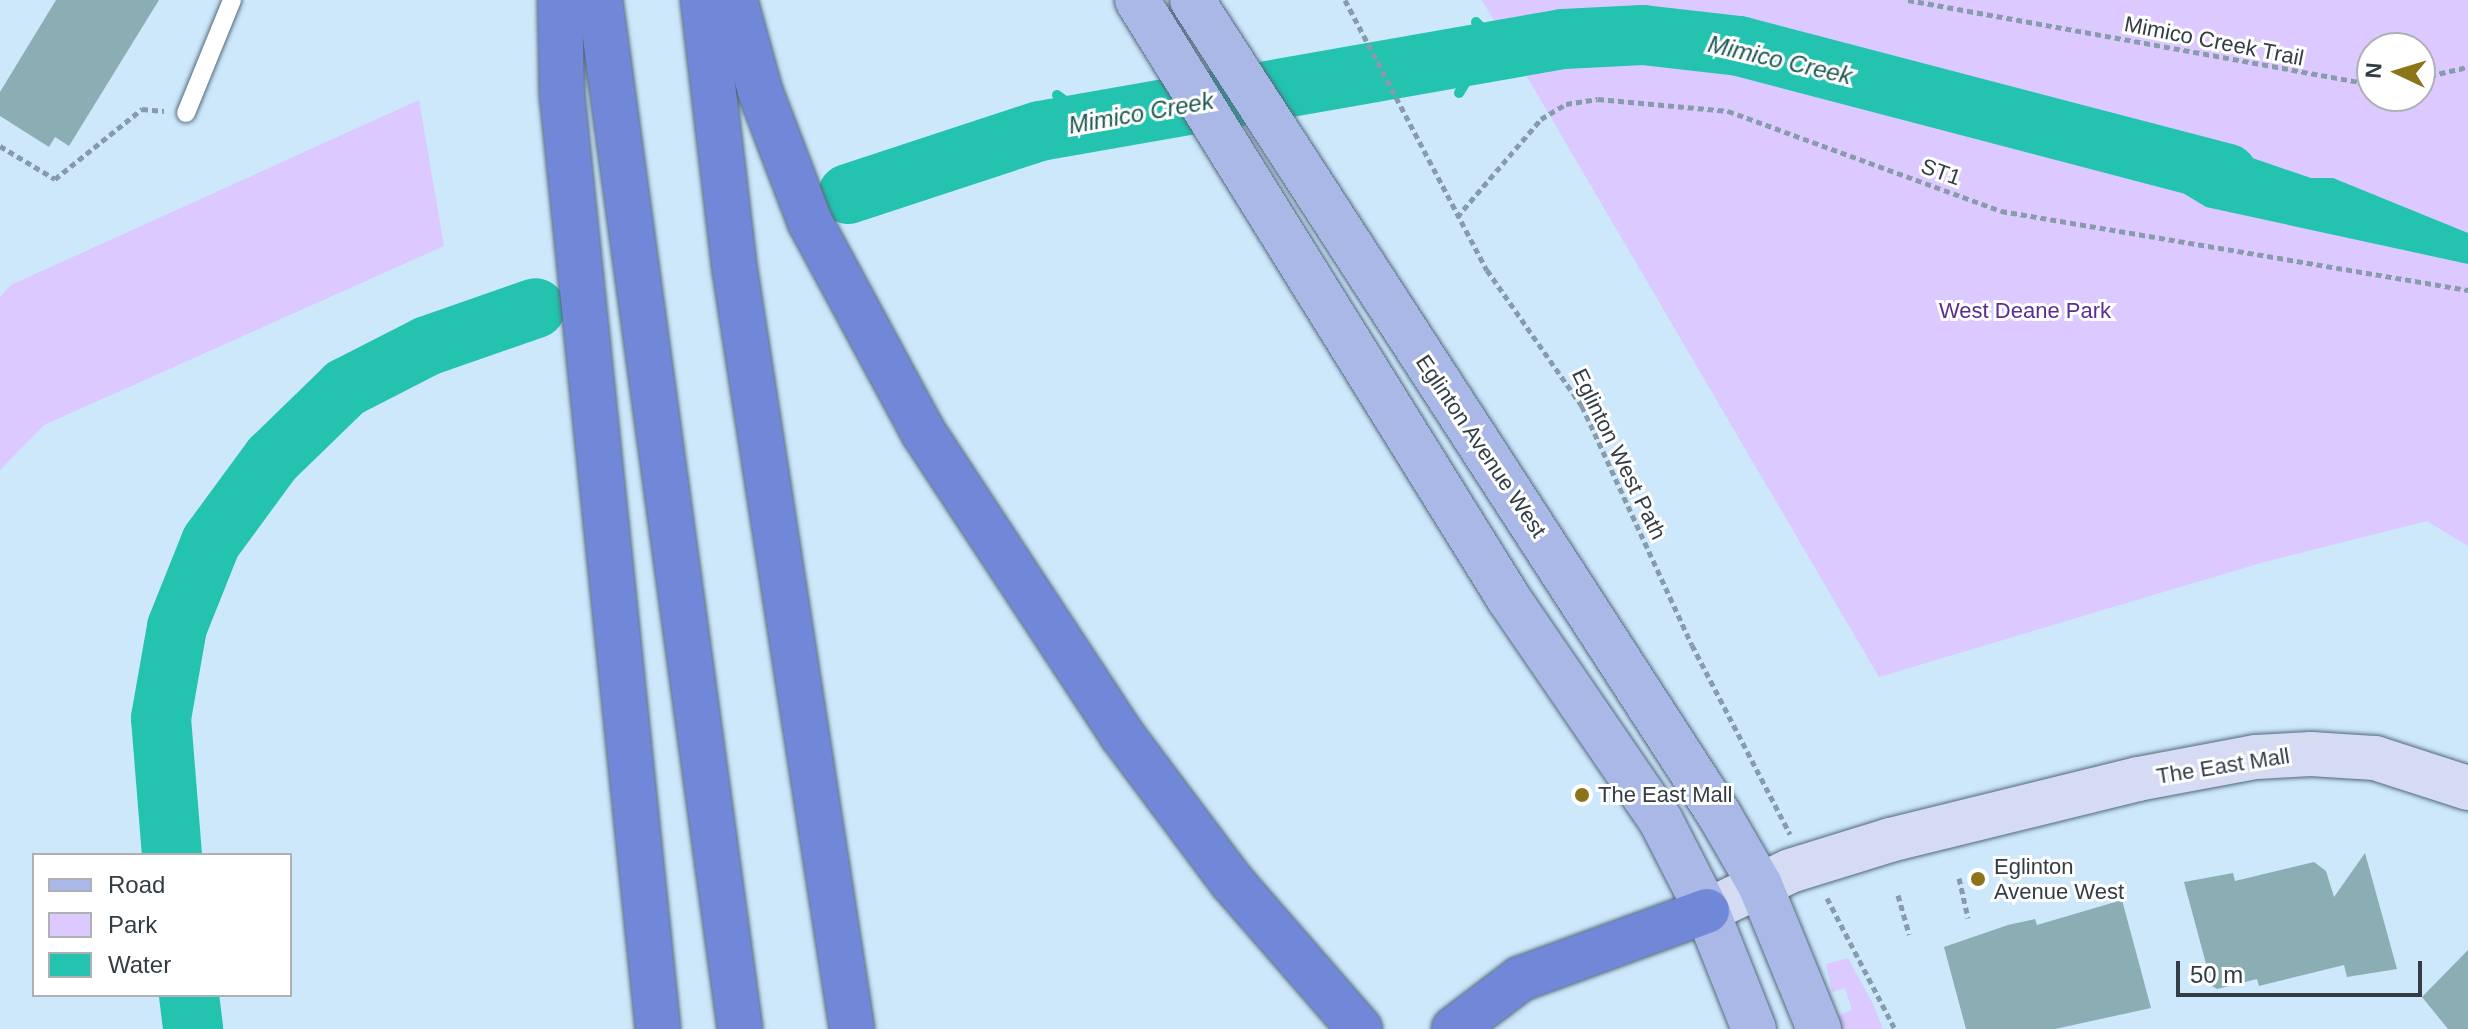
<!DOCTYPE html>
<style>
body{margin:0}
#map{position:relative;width:2468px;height:1029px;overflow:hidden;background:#cde7fb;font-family:Helvetica,sans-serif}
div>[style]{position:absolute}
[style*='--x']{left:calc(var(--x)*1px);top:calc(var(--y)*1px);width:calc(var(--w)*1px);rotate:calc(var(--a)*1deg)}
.green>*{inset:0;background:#dbc9ff}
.water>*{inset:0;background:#23c3af}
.stream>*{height:10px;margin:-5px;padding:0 5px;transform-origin:5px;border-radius:5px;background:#23c3af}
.river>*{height:60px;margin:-30px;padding:0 30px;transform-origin:30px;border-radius:30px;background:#23c3af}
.building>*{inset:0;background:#8badb4}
.path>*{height:5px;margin-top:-2.5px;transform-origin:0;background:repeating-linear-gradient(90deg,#889baa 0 6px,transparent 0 10px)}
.roads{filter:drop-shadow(0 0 2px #53697b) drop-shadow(0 0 2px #53697b)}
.lane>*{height:18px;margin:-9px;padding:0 9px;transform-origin:9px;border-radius:9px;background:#fff}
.secondary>*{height:44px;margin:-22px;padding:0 22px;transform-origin:22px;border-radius:22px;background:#d4dbf3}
.primary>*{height:44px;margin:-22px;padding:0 22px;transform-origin:22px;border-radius:22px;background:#aab8e8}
.highway>*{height:44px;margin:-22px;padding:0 22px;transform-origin:22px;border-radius:22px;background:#7188d8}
.dots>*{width:22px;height:22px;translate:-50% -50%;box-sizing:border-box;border:4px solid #fff;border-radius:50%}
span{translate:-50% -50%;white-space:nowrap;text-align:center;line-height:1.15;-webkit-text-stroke:6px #fff;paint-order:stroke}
.street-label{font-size:22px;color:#333d45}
.park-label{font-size:22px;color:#5a2d90}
.poi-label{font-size:22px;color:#333d45}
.left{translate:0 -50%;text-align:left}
.water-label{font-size:24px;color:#1d5850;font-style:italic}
.legend{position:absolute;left:32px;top:853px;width:260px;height:144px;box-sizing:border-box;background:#fff;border:2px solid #adb1b5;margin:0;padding:10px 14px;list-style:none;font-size:24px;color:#333d45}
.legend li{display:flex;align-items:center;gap:16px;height:40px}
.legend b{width:40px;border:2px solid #adb1b5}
.north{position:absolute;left:2356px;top:32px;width:80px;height:80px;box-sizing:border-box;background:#fff;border:2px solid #adb1b5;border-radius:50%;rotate:274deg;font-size:22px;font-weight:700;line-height:32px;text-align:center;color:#333d45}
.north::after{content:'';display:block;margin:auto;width:28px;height:36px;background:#8c7418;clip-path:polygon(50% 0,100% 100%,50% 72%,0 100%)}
.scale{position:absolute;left:2176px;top:961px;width:246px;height:36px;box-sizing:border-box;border:4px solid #333d45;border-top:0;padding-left:10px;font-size:24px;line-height:28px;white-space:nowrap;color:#333d45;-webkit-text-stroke:6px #fff;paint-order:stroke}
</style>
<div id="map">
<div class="green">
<div style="clip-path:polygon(evenodd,1482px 0,2468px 0,2468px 546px,2427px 521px,2264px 562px,1879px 677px,1482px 0,2372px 48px,2420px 48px,2420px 96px,2372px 96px,2372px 48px)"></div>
<div style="clip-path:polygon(419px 100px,444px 246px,44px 425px,0 470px,0 297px,11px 285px)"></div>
<div style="clip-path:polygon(1848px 958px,1874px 1006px,1883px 1029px,1836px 1029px,1840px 1015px,1852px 1010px,1845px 988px,1832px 992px,1826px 964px)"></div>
</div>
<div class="water">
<div style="clip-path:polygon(2149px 140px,2235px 152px,2311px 178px,2333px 178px,2468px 233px,2468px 264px,2206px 207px,2178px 190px,2146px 183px)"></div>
</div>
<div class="stream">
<div style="--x:1476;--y:22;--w:41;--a:45"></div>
<div style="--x:1459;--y:93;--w:44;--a:-58.1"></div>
<div style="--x:1057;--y:95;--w:48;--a:35.7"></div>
</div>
<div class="river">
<div style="--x:848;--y:194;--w:202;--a:-18.2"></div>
<div style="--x:1040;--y:131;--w:531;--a:-9.98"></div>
<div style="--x:1563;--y:39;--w:80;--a:-2.9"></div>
<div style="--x:1643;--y:35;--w:97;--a:6.5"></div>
<div style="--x:1739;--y:46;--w:505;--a:14.67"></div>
<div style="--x:172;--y:855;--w:137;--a:-94.6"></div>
<div style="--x:161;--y:718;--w:92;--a:-80"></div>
<div style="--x:177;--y:627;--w:92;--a:-68.2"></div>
<div style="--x:211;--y:542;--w:103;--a:-53.7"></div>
<div style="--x:272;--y:459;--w:102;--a:-44.2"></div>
<div style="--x:345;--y:388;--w:92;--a:-27.1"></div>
<div style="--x:427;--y:346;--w:115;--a:-19.2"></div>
<div style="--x:189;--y:995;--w:34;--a:83"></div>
</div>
<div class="building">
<div style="clip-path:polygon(56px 0,159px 0,69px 146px,55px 137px,49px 147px,0 116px,0 92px)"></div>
<div style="clip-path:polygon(2365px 853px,2397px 969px,2347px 977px,2344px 965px,2259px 986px,2257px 979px,2217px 989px,2212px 986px,2184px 882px,2233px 873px,2235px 881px,2314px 862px,2326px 871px,2334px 897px)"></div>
<div style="clip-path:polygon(2122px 900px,2151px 1008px,2055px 1029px,1966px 1029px,1944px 947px,2008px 925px,2035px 919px,2037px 925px)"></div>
<div style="clip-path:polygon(2468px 950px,2468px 1029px,2448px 1029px,2422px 997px)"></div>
</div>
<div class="path">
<div style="--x:1345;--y:0;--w:305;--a:62.3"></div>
<div style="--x:1487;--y:270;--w:166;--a:55.1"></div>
<div style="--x:1582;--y:406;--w:263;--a:65.3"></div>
<div style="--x:1692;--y:645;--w:213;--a:62.6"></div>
<div style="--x:1908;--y:0;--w:472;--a:10.3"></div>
<div style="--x:2420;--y:78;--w:49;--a:-12.9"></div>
<div style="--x:0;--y:146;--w:64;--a:31"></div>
<div style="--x:55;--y:179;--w:112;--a:-38.8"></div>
<div style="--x:142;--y:109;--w:22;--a:5"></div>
<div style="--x:1457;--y:217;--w:129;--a:-49.4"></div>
<div style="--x:1541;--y:119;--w:29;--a:-31"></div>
<div style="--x:1566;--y:104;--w:32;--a:-9"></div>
<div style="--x:1598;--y:99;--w:131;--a:5.3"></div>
<div style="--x:1728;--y:111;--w:291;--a:20.1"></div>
<div style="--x:2001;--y:211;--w:474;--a:9.6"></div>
<div style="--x:1959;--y:878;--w:41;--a:77.3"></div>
<div style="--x:1898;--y:895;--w:41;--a:74.2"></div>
<div style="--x:1827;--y:898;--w:148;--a:62.6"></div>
</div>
<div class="roads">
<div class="lane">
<div style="--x:186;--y:113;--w:122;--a:-67.8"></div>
</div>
<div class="secondary">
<div style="--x:1707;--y:911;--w:92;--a:-25.7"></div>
<div style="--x:1790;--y:871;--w:105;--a:-17.2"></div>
<div style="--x:1890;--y:840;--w:255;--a:-13.8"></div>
<div style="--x:2138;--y:779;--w:120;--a:-10.6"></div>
<div style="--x:2256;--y:757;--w:55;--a:-3.1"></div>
<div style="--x:2311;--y:754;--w:64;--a:3.6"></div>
<div style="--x:2375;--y:758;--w:98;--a:17.9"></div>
</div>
<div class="primary">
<div style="--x:1137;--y:0;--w:705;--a:58.16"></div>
<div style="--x:1509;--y:599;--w:269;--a:55.6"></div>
<div style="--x:1661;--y:821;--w:101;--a:62.9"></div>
<div style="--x:1707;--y:911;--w:127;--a:68.3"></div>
<div style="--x:1192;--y:0;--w:972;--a:57.09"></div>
<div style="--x:1720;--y:816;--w:80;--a:59.9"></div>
<div style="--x:1760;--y:885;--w:156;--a:67.7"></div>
</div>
<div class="highway">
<div style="--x:560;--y:0;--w:94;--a:88.8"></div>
<div style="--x:562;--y:94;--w:940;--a:84.14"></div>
<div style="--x:600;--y:0;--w:1038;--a:82.25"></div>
<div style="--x:703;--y:0;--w:273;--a:83.3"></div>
<div style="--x:735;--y:271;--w:767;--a:81.23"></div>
<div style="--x:735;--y:0;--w:94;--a:74.6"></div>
<div style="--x:760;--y:91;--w:140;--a:69.1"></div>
<div style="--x:810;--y:222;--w:238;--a:61.7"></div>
<div style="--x:923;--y:432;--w:363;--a:56.7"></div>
<div style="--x:1122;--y:735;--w:184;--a:53.2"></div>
<div style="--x:1232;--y:882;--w:195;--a:49"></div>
<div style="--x:1454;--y:1029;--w:83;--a:-37.1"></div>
<div style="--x:1520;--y:979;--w:199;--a:-20"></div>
</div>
</div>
<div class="dots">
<div style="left:1582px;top:795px;background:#8c7418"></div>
<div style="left:1978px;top:879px;background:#8c7418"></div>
</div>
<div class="street-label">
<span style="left:2214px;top:41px;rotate:11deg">Mimico Creek Trail</span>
<span style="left:1941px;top:172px;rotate:20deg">ST1</span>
<span style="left:1481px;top:446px;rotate:56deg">Eglinton Avenue West</span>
<span style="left:1619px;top:454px;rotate:64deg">Eglinton West Path</span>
<span style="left:2223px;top:766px;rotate:-9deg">The East Mall</span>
</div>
<div class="park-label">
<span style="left:2025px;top:311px">West Deane Park</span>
</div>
<div class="poi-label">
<span class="left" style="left:1598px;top:795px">The East Mall</span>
<span class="left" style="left:1994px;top:879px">Eglinton<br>Avenue West</span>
</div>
<div class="water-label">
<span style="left:1780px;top:60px;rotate:13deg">Mimico Creek</span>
<span style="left:1141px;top:113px;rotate:-10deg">Mimico Creek</span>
</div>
<ul class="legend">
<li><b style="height:10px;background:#aab8e8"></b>Road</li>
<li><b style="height:22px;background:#dbc9ff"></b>Park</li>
<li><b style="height:22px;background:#23c3af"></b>Water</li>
</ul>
<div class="north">N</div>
<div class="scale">50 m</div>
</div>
